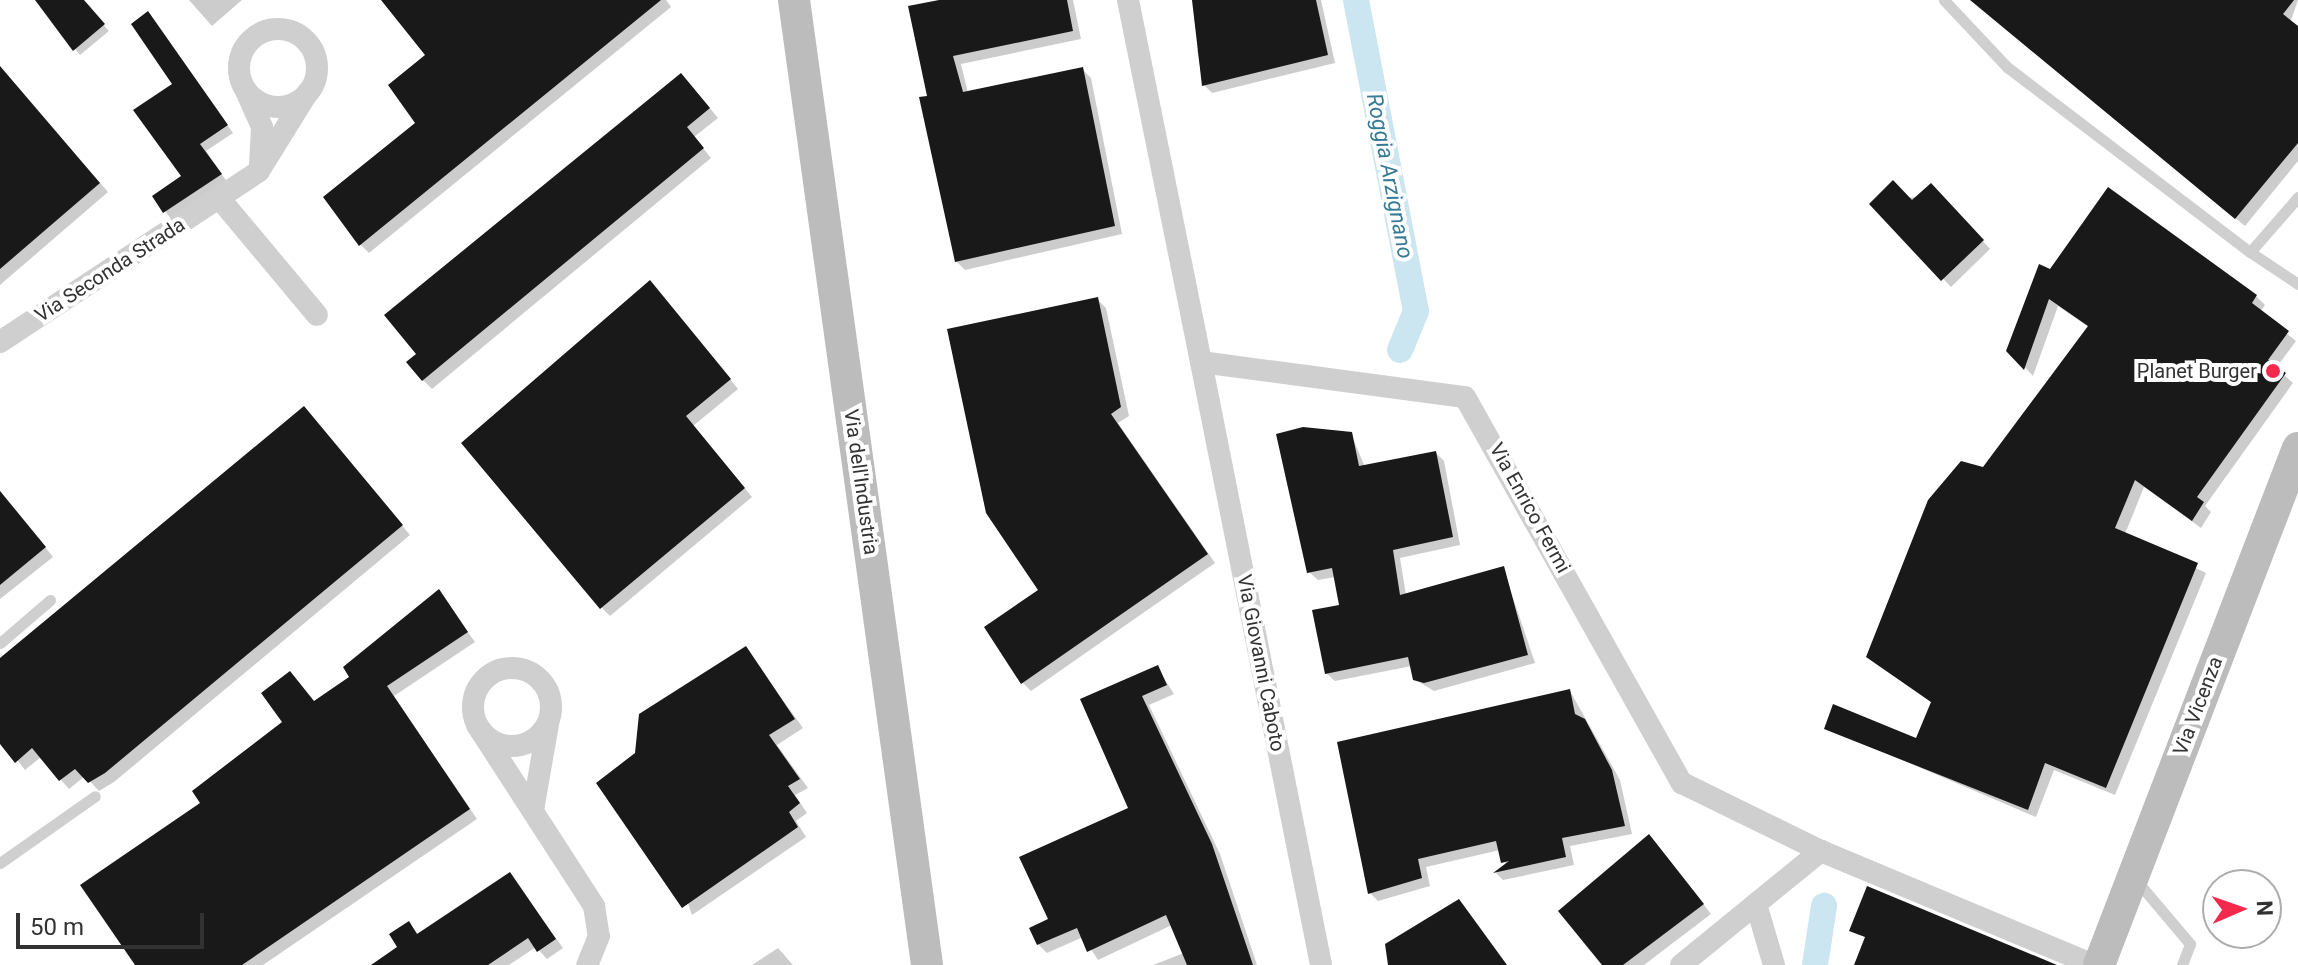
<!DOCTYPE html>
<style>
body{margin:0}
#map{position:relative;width:2298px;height:965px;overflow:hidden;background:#fff;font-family:Roboto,sans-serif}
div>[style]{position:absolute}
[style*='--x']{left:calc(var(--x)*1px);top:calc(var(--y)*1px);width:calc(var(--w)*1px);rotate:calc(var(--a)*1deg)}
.shadow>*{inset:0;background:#0003}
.canal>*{height:26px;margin:-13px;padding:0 13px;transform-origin:13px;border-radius:13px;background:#cbe6f0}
.building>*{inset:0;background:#191919}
.lane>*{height:11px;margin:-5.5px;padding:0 5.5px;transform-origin:5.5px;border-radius:5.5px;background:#cfcfcf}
.street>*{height:22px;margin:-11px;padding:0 11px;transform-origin:11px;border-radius:11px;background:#cfcfcf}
.street>.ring{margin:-11px;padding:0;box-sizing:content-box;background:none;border:22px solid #cfcfcf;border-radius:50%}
.secondary>*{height:32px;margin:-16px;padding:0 16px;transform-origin:16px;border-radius:16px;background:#bcbcbc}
.dots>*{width:22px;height:22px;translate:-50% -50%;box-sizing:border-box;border:4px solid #fff;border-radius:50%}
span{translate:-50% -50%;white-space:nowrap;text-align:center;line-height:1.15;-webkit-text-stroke:8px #fff;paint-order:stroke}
.street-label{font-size:20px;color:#323232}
.poi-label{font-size:20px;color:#323232}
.right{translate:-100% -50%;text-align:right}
.water-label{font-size:22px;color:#367a96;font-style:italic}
.north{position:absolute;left:2202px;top:869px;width:80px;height:80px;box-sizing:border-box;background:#fff;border:2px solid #adadad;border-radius:50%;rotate:88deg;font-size:22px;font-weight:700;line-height:32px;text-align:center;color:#323232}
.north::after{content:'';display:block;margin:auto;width:28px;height:36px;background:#f32a4e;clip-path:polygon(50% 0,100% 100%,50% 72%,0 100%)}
.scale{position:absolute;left:16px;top:913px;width:188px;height:36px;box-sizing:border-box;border:4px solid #323232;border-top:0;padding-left:10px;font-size:24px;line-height:28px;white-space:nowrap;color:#323232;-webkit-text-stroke:6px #fff;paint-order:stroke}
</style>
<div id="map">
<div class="shadow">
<div style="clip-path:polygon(37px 0,82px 0,109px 31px,80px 55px)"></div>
<div style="clip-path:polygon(189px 0,242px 0,212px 26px)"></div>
<div style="clip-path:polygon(383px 0,666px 0,671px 7px,369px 253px,360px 244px,418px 124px,428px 55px)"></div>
<div style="clip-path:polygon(948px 0,1073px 0,1081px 39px,961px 64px,968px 93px,1082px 69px,1091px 78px,1122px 234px,965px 270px,956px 261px,930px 97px)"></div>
<div style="clip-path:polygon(1192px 0,1321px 0,1335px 63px,1212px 93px,1204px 85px,1197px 50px,1204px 48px)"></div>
<div style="clip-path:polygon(1971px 0,2298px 0,2290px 23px,2298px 29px,2298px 161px,2245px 226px)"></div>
<div style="clip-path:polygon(148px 13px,233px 133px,206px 151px,227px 182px,171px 219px,154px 196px,184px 177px,175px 85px)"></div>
<div style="clip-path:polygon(0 68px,108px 192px,0 285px)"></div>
<div style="clip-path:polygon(690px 84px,718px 118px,694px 137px,711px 158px,432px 389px,423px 380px)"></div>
<div style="clip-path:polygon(1939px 193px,1990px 249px,1951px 287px,1872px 204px)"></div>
<div style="clip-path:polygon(2050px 271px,2256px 296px,2265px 305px,2260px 312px,2296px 341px,2276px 368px,2293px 383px,2205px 506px,2211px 512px,2201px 528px,2144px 487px,2125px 534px,2206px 573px,2115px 795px,2054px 770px,2036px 817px,1827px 728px,1917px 741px,1932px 703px,1868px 656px,1983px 470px,2090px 328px,2058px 306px,2033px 376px,2009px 350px)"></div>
<div style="clip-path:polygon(659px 292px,738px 389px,693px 426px,752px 497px,610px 616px,601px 607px)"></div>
<div style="clip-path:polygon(1097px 299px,1106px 308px,1129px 416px,1118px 423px,1215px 563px,1031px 691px,1022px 682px)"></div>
<div style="clip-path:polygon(313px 418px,410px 535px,114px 782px,99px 791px,85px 776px,69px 789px,41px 757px,25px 770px,0 738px,0 661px)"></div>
<div style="clip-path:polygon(1351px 434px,1365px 467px,1436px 453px,1444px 461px,1460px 545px,1400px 558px,1406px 595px,1503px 568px,1535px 663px,1434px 691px,1414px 679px,1412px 666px,1335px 681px,1326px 673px,1341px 606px,1335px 577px,1318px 580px,1309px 572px)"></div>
<div style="clip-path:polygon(0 491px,53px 557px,0 599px)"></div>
<div style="clip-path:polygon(439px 592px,475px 642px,394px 696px,477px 819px,263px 965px,137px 965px,203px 803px,285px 723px,352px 677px)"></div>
<div style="clip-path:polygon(746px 649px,803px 728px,777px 745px,808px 788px,795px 795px,807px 813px,796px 821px,806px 837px,692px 915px,637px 754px)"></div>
<div style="clip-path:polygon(1157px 667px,1174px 694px,1149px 705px,1220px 854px,1257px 965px,1153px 965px,1184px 953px,1172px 925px,1098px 960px,1083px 937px,1047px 953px,1038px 944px,1131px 809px,1082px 700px)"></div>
<div style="clip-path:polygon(1570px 691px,1620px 780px,1632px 834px,1570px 846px,1574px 865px,1503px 880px,1496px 873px,1506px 865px,1500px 850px,1426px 867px,1430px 886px,1378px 901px,1370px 893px)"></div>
<div style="clip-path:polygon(1657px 845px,1711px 914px,1644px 965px,1604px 965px)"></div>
<div style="clip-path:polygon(510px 874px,563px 948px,547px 959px,536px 947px,509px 965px,374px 965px,400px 948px,408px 923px,419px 935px)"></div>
<div style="clip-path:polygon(778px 948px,793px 965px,752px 965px)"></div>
</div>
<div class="canal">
<div style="--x:1356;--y:0;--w:317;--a:79.1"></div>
<div style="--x:1416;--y:311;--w:42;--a:112.3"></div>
<div style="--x:1815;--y:965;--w:60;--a:-81.3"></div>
</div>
<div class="building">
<div style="clip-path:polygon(35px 0,84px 0,105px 24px,73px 51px)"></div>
<div style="clip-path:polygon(381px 0,661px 0,359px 246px,323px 197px,415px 123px,388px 85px,425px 55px)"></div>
<div style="clip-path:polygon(939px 0,1067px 0,1073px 31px,953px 56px,963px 92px,1083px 67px,1115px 226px,955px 262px,919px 97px,927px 96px,908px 6px)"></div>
<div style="clip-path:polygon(1192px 0,1316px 0,1328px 55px,1202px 86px)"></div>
<div style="clip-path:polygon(1970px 0,2294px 0,2283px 14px,2298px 26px,2298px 143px,2235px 219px)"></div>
<div style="clip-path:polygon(148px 11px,228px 125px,200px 144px,222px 174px,163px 213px,152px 196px,181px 176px,133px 110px,172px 84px,131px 24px)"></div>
<div style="clip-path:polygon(0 66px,100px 183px,0 269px)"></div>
<div style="clip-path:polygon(681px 73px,710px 108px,687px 127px,704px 148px,422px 381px,406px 362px,416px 354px,384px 315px)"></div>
<div style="clip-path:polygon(1893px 180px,1912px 200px,1931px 183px,1984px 240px,1941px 281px,1869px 204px)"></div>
<div style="clip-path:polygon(2108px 187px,2257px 295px,2252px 303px,2289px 331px,2268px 360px,2286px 373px,2197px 497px,2204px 502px,2192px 521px,2135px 480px,2115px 528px,2198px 563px,2106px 788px,2045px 763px,2028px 810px,1824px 729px,1833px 704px,1916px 738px,1931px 702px,1866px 657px,1928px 500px,1961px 461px,1983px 467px,2088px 326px,2049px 299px,2024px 370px,2006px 351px,2039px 264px,2050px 269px)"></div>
<div style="clip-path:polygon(650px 280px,731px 379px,686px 416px,745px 488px,600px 609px,461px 443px)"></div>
<div style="clip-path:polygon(1098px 297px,1121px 407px,1111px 414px,1208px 554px,1021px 684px,984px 627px,1038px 590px,986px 513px,947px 329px)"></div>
<div style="clip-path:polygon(304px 406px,403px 525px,105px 773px,88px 783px,75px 769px,59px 781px,32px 748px,15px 763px,0 744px,0 658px)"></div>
<div style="clip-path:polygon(1303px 427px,1352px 432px,1359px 466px,1436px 451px,1453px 537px,1393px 550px,1400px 595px,1504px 566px,1528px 655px,1424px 683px,1413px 680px,1408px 657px,1325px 674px,1312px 610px,1339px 605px,1332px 568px,1307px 573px,1276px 434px)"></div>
<div style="clip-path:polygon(0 491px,46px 547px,0 585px)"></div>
<div style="clip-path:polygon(439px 589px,468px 632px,387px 686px,470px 809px,242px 965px,135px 965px,80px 885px,200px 803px,192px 791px,282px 722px,261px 693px,290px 671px,314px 701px,349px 677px,343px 667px)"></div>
<div style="clip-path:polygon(746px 646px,795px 719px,769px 735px,800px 779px,788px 786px,800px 803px,789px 812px,798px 827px,682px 908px,596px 783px,635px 753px,639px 714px)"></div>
<div style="clip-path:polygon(1158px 665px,1167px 685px,1142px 696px,1212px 844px,1253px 965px,1187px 965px,1166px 915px,1087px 952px,1077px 928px,1037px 945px,1029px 928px,1048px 919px,1019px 857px,1128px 808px,1080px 699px)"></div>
<div style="clip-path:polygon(1570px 689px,1575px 714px,1585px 719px,1612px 770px,1625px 826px,1562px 838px,1566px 857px,1493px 873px,1509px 861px,1501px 863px,1496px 841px,1418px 859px,1422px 878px,1368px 894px,1337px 742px)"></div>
<div style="clip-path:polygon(1649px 834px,1704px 904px,1623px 965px,1602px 965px,1558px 911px)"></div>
<div style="clip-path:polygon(510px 872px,556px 939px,537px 952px,528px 938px,488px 965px,371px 965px,397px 947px,389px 934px,409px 921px,417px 934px)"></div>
<div style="clip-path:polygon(1867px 886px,2057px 965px,1854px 965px,1865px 937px,1849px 931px)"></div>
<div style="clip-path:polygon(1459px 899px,1507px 965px,1388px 965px,1385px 944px)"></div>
</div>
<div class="lane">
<div style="--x:1944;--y:0;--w:92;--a:46.8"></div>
<div style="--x:2007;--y:67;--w:305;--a:37.3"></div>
<div style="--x:2250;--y:252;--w:73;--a:-48.9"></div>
<div style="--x:2250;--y:252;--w:58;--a:33.7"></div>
<div style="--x:0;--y:643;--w:66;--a:-40.7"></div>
<div style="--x:0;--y:863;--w:116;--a:-35.2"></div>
<div style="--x:2136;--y:880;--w:84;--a:49.8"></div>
<div style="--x:2190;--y:944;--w:22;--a:111"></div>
</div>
<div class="street">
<div style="--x:1128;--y:0;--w:369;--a:78.6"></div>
<div style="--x:1201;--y:362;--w:266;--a:7.6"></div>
<div style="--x:1465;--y:397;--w:443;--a:60.7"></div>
<div style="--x:1682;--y:783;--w:155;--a:26.1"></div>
<div style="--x:1821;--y:851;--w:295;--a:22.7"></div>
<div class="ring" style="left:239px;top:29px;width:56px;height:56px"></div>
<div style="--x:246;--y:91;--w:39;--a:66"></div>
<div style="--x:262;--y:127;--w:38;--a:93"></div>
<div style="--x:220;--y:199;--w:151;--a:50.1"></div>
<div style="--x:0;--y:342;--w:310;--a:-33.4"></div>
<div style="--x:259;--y:171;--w:93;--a:-58.2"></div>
<div style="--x:1201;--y:362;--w:615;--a:78.74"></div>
<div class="ring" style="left:473px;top:668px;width:56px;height:56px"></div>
<div style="--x:477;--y:725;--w:216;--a:57.1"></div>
<div style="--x:594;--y:906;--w:30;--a:81"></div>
<div style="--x:599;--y:936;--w:31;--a:112"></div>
<div style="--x:533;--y:810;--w:87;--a:-80.1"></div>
<div style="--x:1756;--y:904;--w:64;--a:73.6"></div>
<div style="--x:1681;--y:965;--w:181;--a:-39.2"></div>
</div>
<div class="secondary">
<div style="--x:794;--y:0;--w:974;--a:82.15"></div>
<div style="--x:2099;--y:965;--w:554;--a:-68.95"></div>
</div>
<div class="dots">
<div style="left:2273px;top:371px;background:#f32a4e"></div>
</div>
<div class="street-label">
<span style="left:110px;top:270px;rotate:-33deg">Via Seconda Strada</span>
<span style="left:861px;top:482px;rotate:82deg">Via dell'Industria</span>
<span style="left:1530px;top:508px;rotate:61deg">Via Enrico Fermi</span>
<span style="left:1261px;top:663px;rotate:79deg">Via Giovanni Caboto</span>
<span style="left:2198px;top:706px;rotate:-69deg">Via Vicenza</span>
</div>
<div class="poi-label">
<span class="right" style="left:2257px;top:371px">Planet Burger</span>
</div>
<div class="water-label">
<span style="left:1390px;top:176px;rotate:79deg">Roggia Arzignano</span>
</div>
<div class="north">N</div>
<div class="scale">50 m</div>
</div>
